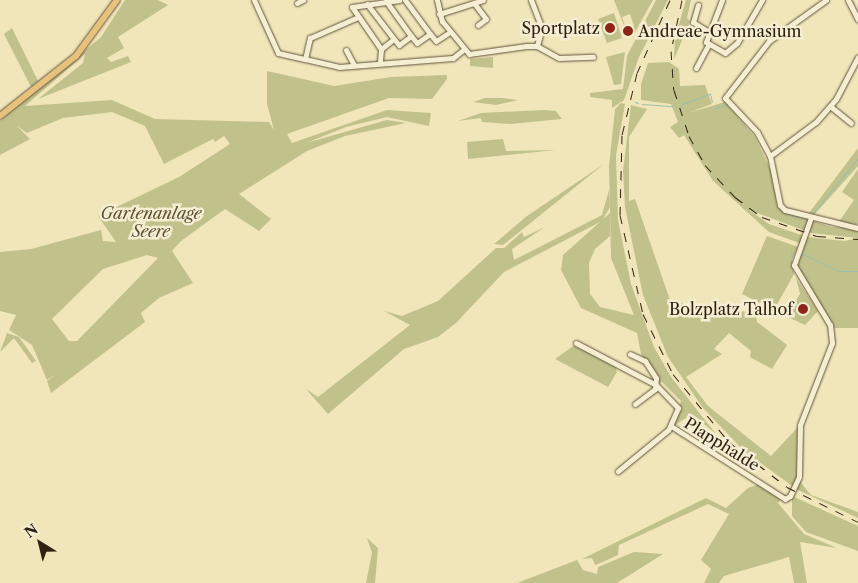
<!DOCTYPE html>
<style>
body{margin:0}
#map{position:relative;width:858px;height:583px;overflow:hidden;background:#f1e5ba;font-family:"Libre Caslon Text",serif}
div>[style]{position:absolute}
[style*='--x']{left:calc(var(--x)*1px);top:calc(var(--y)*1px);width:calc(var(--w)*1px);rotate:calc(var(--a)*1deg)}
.green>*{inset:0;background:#c1c28b}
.stream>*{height:1px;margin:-0.5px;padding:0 0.5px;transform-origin:0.5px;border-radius:0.5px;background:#9bbfb0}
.roads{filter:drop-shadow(0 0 1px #60533c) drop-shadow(0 0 1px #60533c)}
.minor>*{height:5px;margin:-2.5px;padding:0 2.5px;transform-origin:2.5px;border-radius:2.5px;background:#f6eed2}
.major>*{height:6px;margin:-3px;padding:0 3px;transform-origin:3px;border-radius:3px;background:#e8c27d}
.rail>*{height:1px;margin-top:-0.5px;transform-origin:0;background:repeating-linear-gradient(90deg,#2f2212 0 9px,transparent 0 18px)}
.dots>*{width:14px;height:14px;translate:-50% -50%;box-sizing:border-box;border:2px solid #f6eed2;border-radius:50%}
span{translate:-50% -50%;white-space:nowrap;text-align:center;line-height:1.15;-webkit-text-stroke:5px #f6eed2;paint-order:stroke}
.poi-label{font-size:16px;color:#2f2212}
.right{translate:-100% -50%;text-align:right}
.left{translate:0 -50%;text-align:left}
.park-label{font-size:16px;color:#5b5236;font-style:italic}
.street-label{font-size:16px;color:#2f2212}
.north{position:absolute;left:15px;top:518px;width:50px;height:50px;-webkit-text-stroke:4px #f6eed2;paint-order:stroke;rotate:324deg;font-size:14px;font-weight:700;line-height:20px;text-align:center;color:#2f2212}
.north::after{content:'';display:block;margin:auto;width:18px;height:22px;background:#2f2212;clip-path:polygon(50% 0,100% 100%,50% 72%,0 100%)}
</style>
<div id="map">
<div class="green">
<div style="clip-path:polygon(evenodd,125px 0,158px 0,168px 5px,118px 37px,124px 48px,107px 58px,111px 62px,128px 56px,131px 62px,38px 99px,83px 63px,85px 54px,25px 106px,112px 100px,155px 119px,269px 122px,274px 130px,267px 104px,267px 71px,334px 86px,391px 77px,447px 75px,447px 79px,432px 99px,389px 98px,287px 134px,292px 143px,387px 110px,431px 113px,429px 126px,387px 117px,346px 127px,306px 143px,387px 120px,406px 123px,345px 136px,307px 151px,239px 194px,271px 219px,259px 231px,225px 209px,181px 241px,172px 251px,193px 283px,159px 298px,141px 313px,145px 322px,51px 393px,47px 381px,56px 374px,47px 380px,32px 345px,9px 330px,16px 315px,0 311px,0 252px,31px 249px,101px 230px,103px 241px,116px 242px,98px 216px,179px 177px,230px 144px,224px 136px,215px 142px,213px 139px,164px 164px,145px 126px,112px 112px,63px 118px,27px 133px,17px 126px,30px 139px,0 155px,0 121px,101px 37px,125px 0,147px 255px,158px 258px,77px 341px,69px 341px,52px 319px,103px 269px,147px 255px)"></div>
<div style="clip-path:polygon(614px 0,653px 0,635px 32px,631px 34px,634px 26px,630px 14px,622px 17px,629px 38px)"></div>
<div style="clip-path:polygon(656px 0,668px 0,639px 57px,624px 100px,612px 108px,612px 100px,590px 97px,590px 93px,623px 89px,627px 56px)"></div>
<div style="clip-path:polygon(686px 0,691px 0,687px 18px,690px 22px,674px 59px,675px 38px)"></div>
<div style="clip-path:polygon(614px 13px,622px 38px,607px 43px,598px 19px)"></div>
<div style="clip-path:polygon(12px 28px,38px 81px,31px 87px,4px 34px)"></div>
<div style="clip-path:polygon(625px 52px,621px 84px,614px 85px,606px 57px)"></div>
<div style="clip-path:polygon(493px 57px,493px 68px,470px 66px,470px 59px)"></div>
<div style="clip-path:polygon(evenodd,669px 62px,679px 69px,680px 86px,705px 85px,712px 104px,688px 113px,725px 102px,755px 137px,773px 175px,777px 205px,783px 212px,832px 227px,858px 229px,858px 328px,834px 328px,796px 265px,802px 244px,769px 232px,713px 181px,684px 135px,679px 138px,670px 127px,678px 122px,671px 104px,641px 100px,641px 84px,648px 63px,669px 62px,749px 210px,811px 233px,857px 238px,845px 241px,807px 237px,769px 224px,749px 210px)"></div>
<div style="clip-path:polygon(485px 98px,503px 98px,518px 100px,496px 105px,473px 102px)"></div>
<div style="clip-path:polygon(621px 103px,625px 104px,616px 155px,618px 220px,631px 284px,654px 347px,671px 377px,716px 434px,692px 414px,675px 425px,681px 401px,662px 382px,658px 383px,641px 354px,637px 333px,581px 308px,561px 270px,563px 255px,610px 213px,610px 236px,595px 249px,589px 263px,590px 294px,600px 307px,634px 315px,611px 258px,609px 166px,615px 109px)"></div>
<div style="clip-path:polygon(631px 105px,647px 109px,629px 137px,629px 201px,635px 199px,670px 300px,725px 316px,731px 307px,756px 316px,757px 322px,787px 345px,772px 369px,750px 357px,751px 351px,729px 333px,714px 349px,722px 354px,686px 377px,708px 406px,771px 456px,798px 427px,797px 478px,811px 495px,858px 512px,858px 518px,798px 490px,744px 451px,703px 408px,668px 357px,643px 295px,625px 207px,623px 171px)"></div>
<div style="clip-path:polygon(544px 110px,556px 111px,562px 119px,510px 124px,482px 122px,481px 118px,458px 121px,481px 113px)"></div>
<div style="clip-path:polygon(503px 139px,506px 151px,556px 150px,468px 159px,467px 142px)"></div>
<div style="clip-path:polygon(858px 148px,858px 166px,814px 215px,809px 213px)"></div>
<div style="clip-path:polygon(604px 164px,503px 245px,494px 244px,527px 216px)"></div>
<div style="clip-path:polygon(858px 169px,858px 224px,838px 223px,854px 200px,842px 192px)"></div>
<div style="clip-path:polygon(609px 190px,610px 207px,602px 221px,504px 272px,456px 323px,438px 337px,404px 349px,328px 414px,306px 389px,318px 397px,410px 325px,384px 311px,402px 316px,438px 301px,496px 248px,504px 248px,522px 232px,524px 237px,545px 227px,512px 249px,514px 260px,602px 215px)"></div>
<div style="clip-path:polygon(767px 236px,798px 247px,792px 259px,794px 274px,774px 310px,742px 294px)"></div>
<div style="clip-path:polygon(796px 278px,818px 311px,805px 325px,786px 316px,800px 294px)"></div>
<div style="clip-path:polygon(7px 333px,19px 337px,36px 361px,32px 363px,14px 338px,0 352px)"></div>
<div style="clip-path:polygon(576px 344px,615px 365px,617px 372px,608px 387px,555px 359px)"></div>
<div style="clip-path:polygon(759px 484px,781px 499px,778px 503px,804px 534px,837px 548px,800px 542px,807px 583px,794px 583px,789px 557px,724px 576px,719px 583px,704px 583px,711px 569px,701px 560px,729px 514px,708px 504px,619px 545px,618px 555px,603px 562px,595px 565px,592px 558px,582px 559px,706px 498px,726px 508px,748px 488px)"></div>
<div style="clip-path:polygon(792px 496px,858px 526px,858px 551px,806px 532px,792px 516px)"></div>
<div style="clip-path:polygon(367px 538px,378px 548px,375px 583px,366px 583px,372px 553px)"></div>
<div style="clip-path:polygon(634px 552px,663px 554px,617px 583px,517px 583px,577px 560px,583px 570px,597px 574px,598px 567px)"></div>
</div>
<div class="stream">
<div style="--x:635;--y:102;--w:3;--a:18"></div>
<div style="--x:642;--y:104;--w:31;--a:4"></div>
<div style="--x:682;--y:104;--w:30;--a:-20"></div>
<div style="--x:710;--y:94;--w:8;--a:76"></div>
<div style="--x:715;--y:108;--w:14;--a:-17"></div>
<div style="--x:788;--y:213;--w:16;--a:22"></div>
<div style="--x:813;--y:213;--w:71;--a:-50.7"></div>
<div style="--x:791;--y:251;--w:6;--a:81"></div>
<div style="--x:801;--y:253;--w:41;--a:25.9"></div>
<div style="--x:838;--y:271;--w:20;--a:0"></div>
<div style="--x:791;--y:261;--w:31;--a:63"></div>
</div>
<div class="roads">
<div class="minor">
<div style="--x:254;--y:0;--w:58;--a:65.6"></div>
<div style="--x:278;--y:53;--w:28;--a:13"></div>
<div style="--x:305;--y:59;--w:35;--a:13"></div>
<div style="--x:339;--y:67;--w:114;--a:-4.5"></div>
<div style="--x:453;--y:58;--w:13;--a:-39"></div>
<div style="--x:405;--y:0;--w:42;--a:53.7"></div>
<div style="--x:437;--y:0;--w:22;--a:77"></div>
<div style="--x:442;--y:21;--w:43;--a:50.7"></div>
<div style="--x:469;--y:54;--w:58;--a:-8"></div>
<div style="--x:526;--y:46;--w:11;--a:0"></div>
<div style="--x:537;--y:46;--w:25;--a:29"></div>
<div style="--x:559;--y:58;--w:34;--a:-2"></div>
<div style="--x:531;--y:0;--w:30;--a:69"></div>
<div style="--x:542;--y:28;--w:19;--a:106"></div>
<div style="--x:722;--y:0;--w:45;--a:110.9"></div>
<div style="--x:706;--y:42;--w:22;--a:30"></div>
<div style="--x:725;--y:53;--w:16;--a:-40"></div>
<div style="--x:737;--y:43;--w:50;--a:-59.8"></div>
<div style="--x:826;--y:0;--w:70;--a:144.3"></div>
<div style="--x:769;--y:41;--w:72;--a:127.7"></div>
<div style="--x:725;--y:98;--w:47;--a:46.7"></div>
<div style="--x:757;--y:132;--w:27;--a:62"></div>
<div style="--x:770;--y:156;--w:50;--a:78.5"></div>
<div style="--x:780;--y:205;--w:7;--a:45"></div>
<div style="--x:785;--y:210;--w:75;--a:13.9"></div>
<div style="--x:848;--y:0;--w:22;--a:63"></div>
<div style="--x:386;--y:1;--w:43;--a:54.5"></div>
<div style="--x:297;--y:3;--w:7;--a:-27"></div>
<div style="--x:474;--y:3;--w:20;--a:53"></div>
<div style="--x:486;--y:19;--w:10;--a:143"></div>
<div style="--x:367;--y:4;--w:44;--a:52.4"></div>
<div style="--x:698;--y:5;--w:18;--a:106"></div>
<div style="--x:693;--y:22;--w:19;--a:32"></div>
<div style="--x:439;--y:14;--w:46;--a:-17.7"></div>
<div style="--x:381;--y:49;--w:16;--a:-38"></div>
<div style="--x:394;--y:39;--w:8;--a:50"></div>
<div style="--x:399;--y:45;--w:15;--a:-37"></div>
<div style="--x:411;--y:36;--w:9;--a:49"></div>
<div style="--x:417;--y:43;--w:16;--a:-35"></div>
<div style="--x:430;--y:34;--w:9;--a:49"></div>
<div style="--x:436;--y:41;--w:17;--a:-33"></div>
<div style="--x:346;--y:50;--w:17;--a:62"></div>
<div style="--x:305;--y:59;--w:22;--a:-77"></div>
<div style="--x:310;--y:38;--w:50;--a:-23.5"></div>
<div style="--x:380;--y:61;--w:12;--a:-85"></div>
<div style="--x:381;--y:49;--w:51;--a:-124.6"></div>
<div style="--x:352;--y:7;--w:48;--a:-8.5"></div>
<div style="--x:696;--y:68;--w:27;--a:-62"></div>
<div style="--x:830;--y:106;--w:27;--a:39"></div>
<div style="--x:770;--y:156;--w:57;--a:-36.5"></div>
<div style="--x:816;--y:122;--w:30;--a:-49"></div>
<div style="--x:836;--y:99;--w:47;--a:-62.4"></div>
<div style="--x:576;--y:343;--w:90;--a:27.7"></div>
<div style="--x:656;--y:385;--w:32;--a:46"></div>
<div style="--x:678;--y:408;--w:24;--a:114"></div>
<div style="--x:668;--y:430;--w:65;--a:140.6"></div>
<div style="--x:630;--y:354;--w:17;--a:25"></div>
<div style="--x:645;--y:361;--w:20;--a:57"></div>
<div style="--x:656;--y:378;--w:11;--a:95"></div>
<div style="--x:655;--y:389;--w:25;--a:143"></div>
<div style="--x:671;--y:426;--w:135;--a:32.6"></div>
<div style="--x:785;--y:499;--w:6;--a:-31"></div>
<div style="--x:790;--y:496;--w:21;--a:-65"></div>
<div style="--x:799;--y:477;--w:52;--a:-88.9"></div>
<div style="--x:800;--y:425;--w:88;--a:-68.7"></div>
<div style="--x:832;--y:343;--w:18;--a:-96"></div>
<div style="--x:830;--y:325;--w:70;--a:-121"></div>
<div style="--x:794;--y:265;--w:48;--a:-70.4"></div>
</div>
<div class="major">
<div style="--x:0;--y:116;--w:97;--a:-38.3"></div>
<div style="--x:76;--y:56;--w:69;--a:-53.8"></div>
</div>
</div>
<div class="rail">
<div style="--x:670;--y:0;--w:80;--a:114.3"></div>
<div style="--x:637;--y:73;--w:64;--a:103.6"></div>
<div style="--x:622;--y:135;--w:80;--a:91.4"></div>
<div style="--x:620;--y:215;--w:102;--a:76.9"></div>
<div style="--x:643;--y:314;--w:67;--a:63.4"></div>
<div style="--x:673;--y:374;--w:88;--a:50.5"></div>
<div style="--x:729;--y:442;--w:73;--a:37.8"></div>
<div style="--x:787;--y:487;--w:79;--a:26.2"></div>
<div style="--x:682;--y:0;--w:52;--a:102.2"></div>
<div style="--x:671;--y:51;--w:39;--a:86"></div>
<div style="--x:674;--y:90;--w:48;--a:71.9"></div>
<div style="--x:689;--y:136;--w:33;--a:61"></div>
<div style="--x:705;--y:165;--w:44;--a:46.8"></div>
<div style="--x:735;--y:197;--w:34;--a:37"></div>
<div style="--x:762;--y:217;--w:58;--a:19.1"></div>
<div style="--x:817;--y:236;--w:41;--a:4.2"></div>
</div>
<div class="dots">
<div style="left:610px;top:28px;background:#8f2418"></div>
<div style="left:628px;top:31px;background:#8f2418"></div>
<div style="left:803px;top:309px;background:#8f2418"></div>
</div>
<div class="poi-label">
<span class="right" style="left:600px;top:28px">Sportplatz</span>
<span class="left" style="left:638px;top:31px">Andreae-Gymnasium</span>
<span class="right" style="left:793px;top:309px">Bolzplatz Talhof</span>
</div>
<div class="park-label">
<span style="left:151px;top:222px">Gartenanlage<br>Seere</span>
</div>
<div class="street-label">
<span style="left:722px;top:444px;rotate:32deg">Plapphalde</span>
</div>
<div class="north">N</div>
</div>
